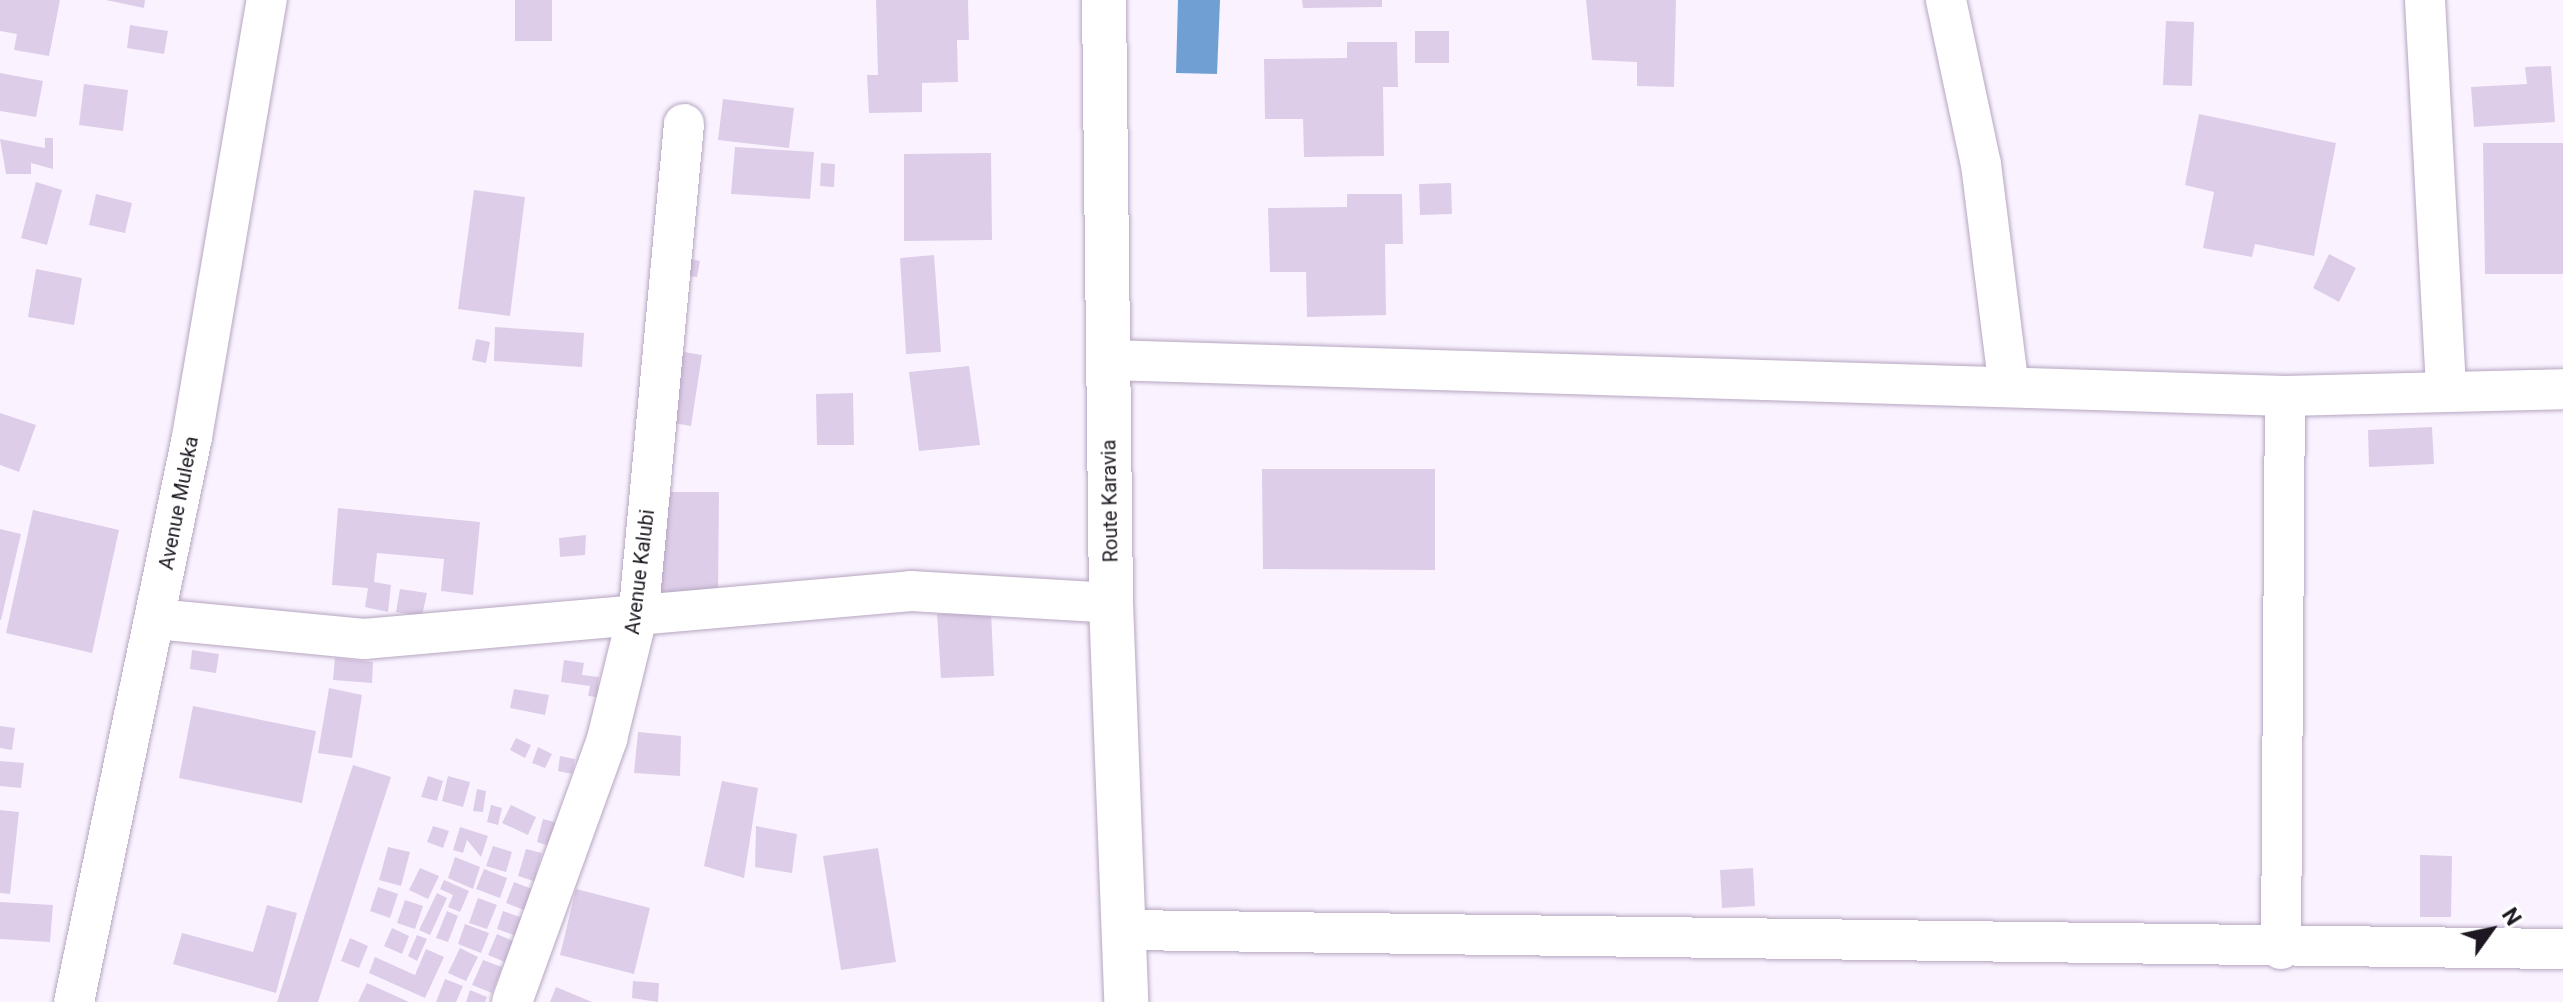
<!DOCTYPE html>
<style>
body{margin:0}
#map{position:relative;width:2563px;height:1002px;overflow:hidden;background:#faf3ff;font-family:Roboto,sans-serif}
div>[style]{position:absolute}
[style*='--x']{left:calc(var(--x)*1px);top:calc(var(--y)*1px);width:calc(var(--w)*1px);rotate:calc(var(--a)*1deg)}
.water>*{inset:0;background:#70a0d3}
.building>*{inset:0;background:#ddcde9}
.roads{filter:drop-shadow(0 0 2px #b6a6c1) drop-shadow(0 0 2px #b6a6c1)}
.minor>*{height:40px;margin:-20px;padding:0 20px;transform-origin:20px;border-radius:20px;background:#fff}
.tertiary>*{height:44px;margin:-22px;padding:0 22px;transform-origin:22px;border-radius:22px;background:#fff}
span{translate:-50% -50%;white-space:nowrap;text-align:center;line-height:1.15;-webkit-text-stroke:8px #fff;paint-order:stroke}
.street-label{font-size:20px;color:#1d1721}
.north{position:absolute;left:2451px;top:890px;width:80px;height:80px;-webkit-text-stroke:6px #fff;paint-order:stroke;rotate:57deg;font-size:22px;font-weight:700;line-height:32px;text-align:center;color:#1d1721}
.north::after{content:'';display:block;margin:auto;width:28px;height:36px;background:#1d1721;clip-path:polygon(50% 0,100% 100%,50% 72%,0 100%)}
</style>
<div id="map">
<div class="water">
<div style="clip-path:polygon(1178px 0,1220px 0,1217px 74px,1176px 73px)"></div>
</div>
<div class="building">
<div style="clip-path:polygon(0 0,60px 0,49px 56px,14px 50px,17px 34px,0 31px)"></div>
<div style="clip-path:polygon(106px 0,145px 0,144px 8px)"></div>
<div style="clip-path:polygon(515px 0,552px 0,552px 41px,515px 41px)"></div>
<div style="clip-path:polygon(876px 0,968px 0,969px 40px,957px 40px,958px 82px,922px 83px,922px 112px,869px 113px,867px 75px,878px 75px)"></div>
<div style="clip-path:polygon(1302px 0,1382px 0,1382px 7px,1303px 8px)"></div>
<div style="clip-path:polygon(1586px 0,1676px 0,1674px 87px,1637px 86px,1637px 62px,1592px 60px)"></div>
<div style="clip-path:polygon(2166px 21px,2194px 22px,2192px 86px,2163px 85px)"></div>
<div style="clip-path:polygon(130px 25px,168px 31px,164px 54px,127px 48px)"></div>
<div style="clip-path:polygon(1415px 31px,1449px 31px,1449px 63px,1415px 63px)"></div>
<div style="clip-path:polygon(1347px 42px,1397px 42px,1398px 87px,1383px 87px,1384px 156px,1304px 157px,1303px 119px,1265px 119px,1264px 59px,1347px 58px)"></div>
<div style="clip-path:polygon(2551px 66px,2555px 122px,2474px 127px,2471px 87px,2527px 84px,2525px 67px)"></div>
<div style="clip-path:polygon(0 73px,43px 81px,36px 117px,0 111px)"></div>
<div style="clip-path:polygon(84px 84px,128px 90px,123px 131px,79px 125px)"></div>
<div style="clip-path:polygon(723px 99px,794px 108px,789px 148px,718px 140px)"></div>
<div style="clip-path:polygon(2199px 114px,2336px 143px,2314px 256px,2255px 244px,2252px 257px,2203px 248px,2214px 192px,2185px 185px)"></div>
<div style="clip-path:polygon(45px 138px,53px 138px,53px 169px,31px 163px,31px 174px,6px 174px,0 139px,45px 148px)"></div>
<div style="clip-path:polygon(2483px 143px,2563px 143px,2563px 274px,2485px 274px)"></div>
<div style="clip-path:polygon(735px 147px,814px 152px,810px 199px,731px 194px)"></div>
<div style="clip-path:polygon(991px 153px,992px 240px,904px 241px,904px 154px)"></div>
<div style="clip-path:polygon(821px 163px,835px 164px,834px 187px,820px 186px)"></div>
<div style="clip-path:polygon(36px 182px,62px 190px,47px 245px,21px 238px)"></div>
<div style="clip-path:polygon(1451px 183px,1452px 214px,1420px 215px,1419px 184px)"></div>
<div style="clip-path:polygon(474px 190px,525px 197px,510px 316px,458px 309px)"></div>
<div style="clip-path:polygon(96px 194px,132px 203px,125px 233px,89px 225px)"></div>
<div style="clip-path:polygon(1347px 194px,1402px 194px,1403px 244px,1385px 244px,1386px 315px,1307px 317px,1306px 272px,1270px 272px,1268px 208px,1347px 207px)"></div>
<div style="clip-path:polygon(2329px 254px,2356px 268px,2339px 302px,2313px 288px)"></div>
<div style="clip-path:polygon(934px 255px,941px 352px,906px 354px,900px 258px)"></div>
<div style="clip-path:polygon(686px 258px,700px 261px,697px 277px,681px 275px)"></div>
<div style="clip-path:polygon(36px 269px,82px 278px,74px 325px,28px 317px)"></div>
<div style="clip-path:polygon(495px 327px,584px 333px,582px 367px,494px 361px)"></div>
<div style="clip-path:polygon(476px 339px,490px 342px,486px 363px,472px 360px)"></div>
<div style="clip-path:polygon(678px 351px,702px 355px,691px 426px,667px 422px)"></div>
<div style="clip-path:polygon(969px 366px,980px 445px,919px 451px,909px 372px)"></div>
<div style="clip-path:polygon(853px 393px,854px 445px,817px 445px,816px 394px)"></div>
<div style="clip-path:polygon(0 413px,36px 425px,19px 472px,0 465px)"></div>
<div style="clip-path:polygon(2432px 427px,2434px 464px,2369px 467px,2368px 430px)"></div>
<div style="clip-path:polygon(1262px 469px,1435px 469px,1435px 570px,1263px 569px)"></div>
<div style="clip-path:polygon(660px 492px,719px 492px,718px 598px,659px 597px)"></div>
<div style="clip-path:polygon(338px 508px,480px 522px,473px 595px,441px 591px,444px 559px,377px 553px,374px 582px,391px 585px,388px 612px,365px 607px,368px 588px,332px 585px)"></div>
<div style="clip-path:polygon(33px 510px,119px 530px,92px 653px,6px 633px)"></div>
<div style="clip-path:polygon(0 529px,21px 534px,1px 620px,0 620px)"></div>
<div style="clip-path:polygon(586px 535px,585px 555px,560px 557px,559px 538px)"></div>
<div style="clip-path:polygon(400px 589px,427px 593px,422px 616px,396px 612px)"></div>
<div style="clip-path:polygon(991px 612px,994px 676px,941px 678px,937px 614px)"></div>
<div style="clip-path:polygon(192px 650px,219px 654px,216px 673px,190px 669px)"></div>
<div style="clip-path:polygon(335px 658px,373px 662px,372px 683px,333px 680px)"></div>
<div style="clip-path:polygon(564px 660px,584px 663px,582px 675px,599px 677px,597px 697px,588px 696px,590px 686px,561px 682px)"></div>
<div style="clip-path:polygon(329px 688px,362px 695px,352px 758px,318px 753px)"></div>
<div style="clip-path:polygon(514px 689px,549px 695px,545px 715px,510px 708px)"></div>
<div style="clip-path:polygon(193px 706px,316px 731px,302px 803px,179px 778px)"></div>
<div style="clip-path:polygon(0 726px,15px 728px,12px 750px,0 748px)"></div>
<div style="clip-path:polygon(638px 732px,681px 736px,680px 776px,634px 773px)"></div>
<div style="clip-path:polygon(516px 738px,531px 745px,525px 758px,510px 750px)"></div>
<div style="clip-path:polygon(538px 747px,552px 754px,545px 768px,532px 763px)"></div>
<div style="clip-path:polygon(560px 756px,575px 759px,572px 774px,558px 771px)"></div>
<div style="clip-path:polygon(0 761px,24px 763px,21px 788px,0 786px)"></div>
<div style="clip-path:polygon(353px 765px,391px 777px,318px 1002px,277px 1002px)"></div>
<div style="clip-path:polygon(428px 776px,443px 781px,437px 801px,421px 797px)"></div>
<div style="clip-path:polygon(448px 776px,470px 782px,463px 807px,442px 801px)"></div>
<div style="clip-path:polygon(722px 781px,758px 788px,744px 878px,704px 866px)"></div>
<div style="clip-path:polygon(477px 789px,486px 791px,483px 812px,473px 811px)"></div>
<div style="clip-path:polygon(491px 805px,502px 808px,498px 825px,487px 822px)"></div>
<div style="clip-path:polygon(511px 805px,536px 817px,528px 835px,502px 823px)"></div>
<div style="clip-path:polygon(0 810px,19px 812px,10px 894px,0 893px)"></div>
<div style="clip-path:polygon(543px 819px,562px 824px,555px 848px,537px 842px)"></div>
<div style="clip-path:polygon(433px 826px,449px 831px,443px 848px,427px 842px)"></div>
<div style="clip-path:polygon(756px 826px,797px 834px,792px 873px,755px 867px)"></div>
<div style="clip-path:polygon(460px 827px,488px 836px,481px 857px,467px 840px,463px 853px,453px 850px)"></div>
<div style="clip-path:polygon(493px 846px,512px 852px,506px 872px,486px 866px)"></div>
<div style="clip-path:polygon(388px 847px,410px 852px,401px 886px,379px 880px)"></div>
<div style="clip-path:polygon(878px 848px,896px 962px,841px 970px,823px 856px)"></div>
<div style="clip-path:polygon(526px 849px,542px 853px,534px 881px,518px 876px)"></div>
<div style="clip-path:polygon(2420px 855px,2452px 856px,2451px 917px,2420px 917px)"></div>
<div style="clip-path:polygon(455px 857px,480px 867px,473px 889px,448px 878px)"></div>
<div style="clip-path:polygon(420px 868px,439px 876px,428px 899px,409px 890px)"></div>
<div style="clip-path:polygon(1753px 868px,1755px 906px,1722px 908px,1720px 870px)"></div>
<div style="clip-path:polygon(484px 869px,507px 878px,500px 898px,476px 889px)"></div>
<div style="clip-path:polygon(444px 880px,469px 891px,460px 912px,448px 907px,453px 895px,440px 889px)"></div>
<div style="clip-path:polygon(514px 882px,537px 891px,529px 912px,506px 903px)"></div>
<div style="clip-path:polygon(378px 887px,398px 894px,390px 918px,370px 911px)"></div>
<div style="clip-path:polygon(576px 889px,650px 908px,634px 974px,560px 955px)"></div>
<div style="clip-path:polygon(437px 893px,447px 898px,430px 935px,419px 930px)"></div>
<div style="clip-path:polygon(478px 898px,497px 905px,487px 929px,469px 923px)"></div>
<div style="clip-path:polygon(405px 900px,423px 906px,415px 929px,397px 923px)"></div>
<div style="clip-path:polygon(0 902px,53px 905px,50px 942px,0 939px)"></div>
<div style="clip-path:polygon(267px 905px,297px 913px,276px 993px,173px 964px,182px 933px,253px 952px)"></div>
<div style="clip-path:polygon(447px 911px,458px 916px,448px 942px,436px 938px)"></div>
<div style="clip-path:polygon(503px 911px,525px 919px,519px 937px,497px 929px)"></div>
<div style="clip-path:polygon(465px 924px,489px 933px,481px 953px,458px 944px)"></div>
<div style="clip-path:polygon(392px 928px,409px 936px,402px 954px,384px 946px)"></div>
<div style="clip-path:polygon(497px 934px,513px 941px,505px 962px,488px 955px)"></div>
<div style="clip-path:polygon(417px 935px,427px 939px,417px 961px,408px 956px)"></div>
<div style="clip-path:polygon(350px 938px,368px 946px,359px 968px,341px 961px)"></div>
<div style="clip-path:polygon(460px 948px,478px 957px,466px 981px,448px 973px)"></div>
<div style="clip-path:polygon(426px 949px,444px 957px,425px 998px,369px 973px,375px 957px,415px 975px)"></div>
<div style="clip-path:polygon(483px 960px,502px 967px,492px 993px,472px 985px)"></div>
<div style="clip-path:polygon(445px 979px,463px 986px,456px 1002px,436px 1002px)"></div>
<div style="clip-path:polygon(633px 981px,659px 983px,658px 1002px,632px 998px)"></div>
<div style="clip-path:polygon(367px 983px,409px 1002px,358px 1002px)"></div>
<div style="clip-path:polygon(556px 987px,592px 1002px,550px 1002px)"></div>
<div style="clip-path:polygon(470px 990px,487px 997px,485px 1002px,466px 1002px)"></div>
</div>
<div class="roads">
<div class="minor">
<div style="--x:1946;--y:0;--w:168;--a:78"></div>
<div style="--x:1981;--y:164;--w:220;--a:82.9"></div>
<div style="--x:2425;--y:0;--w:392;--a:86.9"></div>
<div style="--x:1109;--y:360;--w:1177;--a:1.75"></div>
<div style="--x:2285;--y:396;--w:278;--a:-1.4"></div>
<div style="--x:156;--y:619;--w:209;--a:5.5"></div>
<div style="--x:364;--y:639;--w:549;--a:-5.01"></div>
<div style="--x:911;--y:591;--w:200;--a:3.4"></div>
<div style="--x:1125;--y:930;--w:1438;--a:0.76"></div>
<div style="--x:2281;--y:949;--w:553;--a:-89.59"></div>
<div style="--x:74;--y:1002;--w:577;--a:-78.2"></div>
<div style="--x:192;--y:437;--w:443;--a:-80.3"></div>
<div style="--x:512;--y:1002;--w:280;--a:-70.1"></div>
<div style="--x:607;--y:739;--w:134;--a:-76.2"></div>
<div style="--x:639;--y:609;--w:487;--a:-84.7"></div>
</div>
<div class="tertiary">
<div style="--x:1104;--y:0;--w:603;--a:89.33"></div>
<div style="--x:1111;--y:603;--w:399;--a:87.8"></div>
</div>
</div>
<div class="street-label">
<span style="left:1110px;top:501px;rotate:-91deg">Route Karavia</span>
<span style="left:179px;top:503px;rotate:-79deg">Avenue Muleka</span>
<span style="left:640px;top:572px;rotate:-83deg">Avenue Kalubi</span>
</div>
<div class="north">N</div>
</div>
